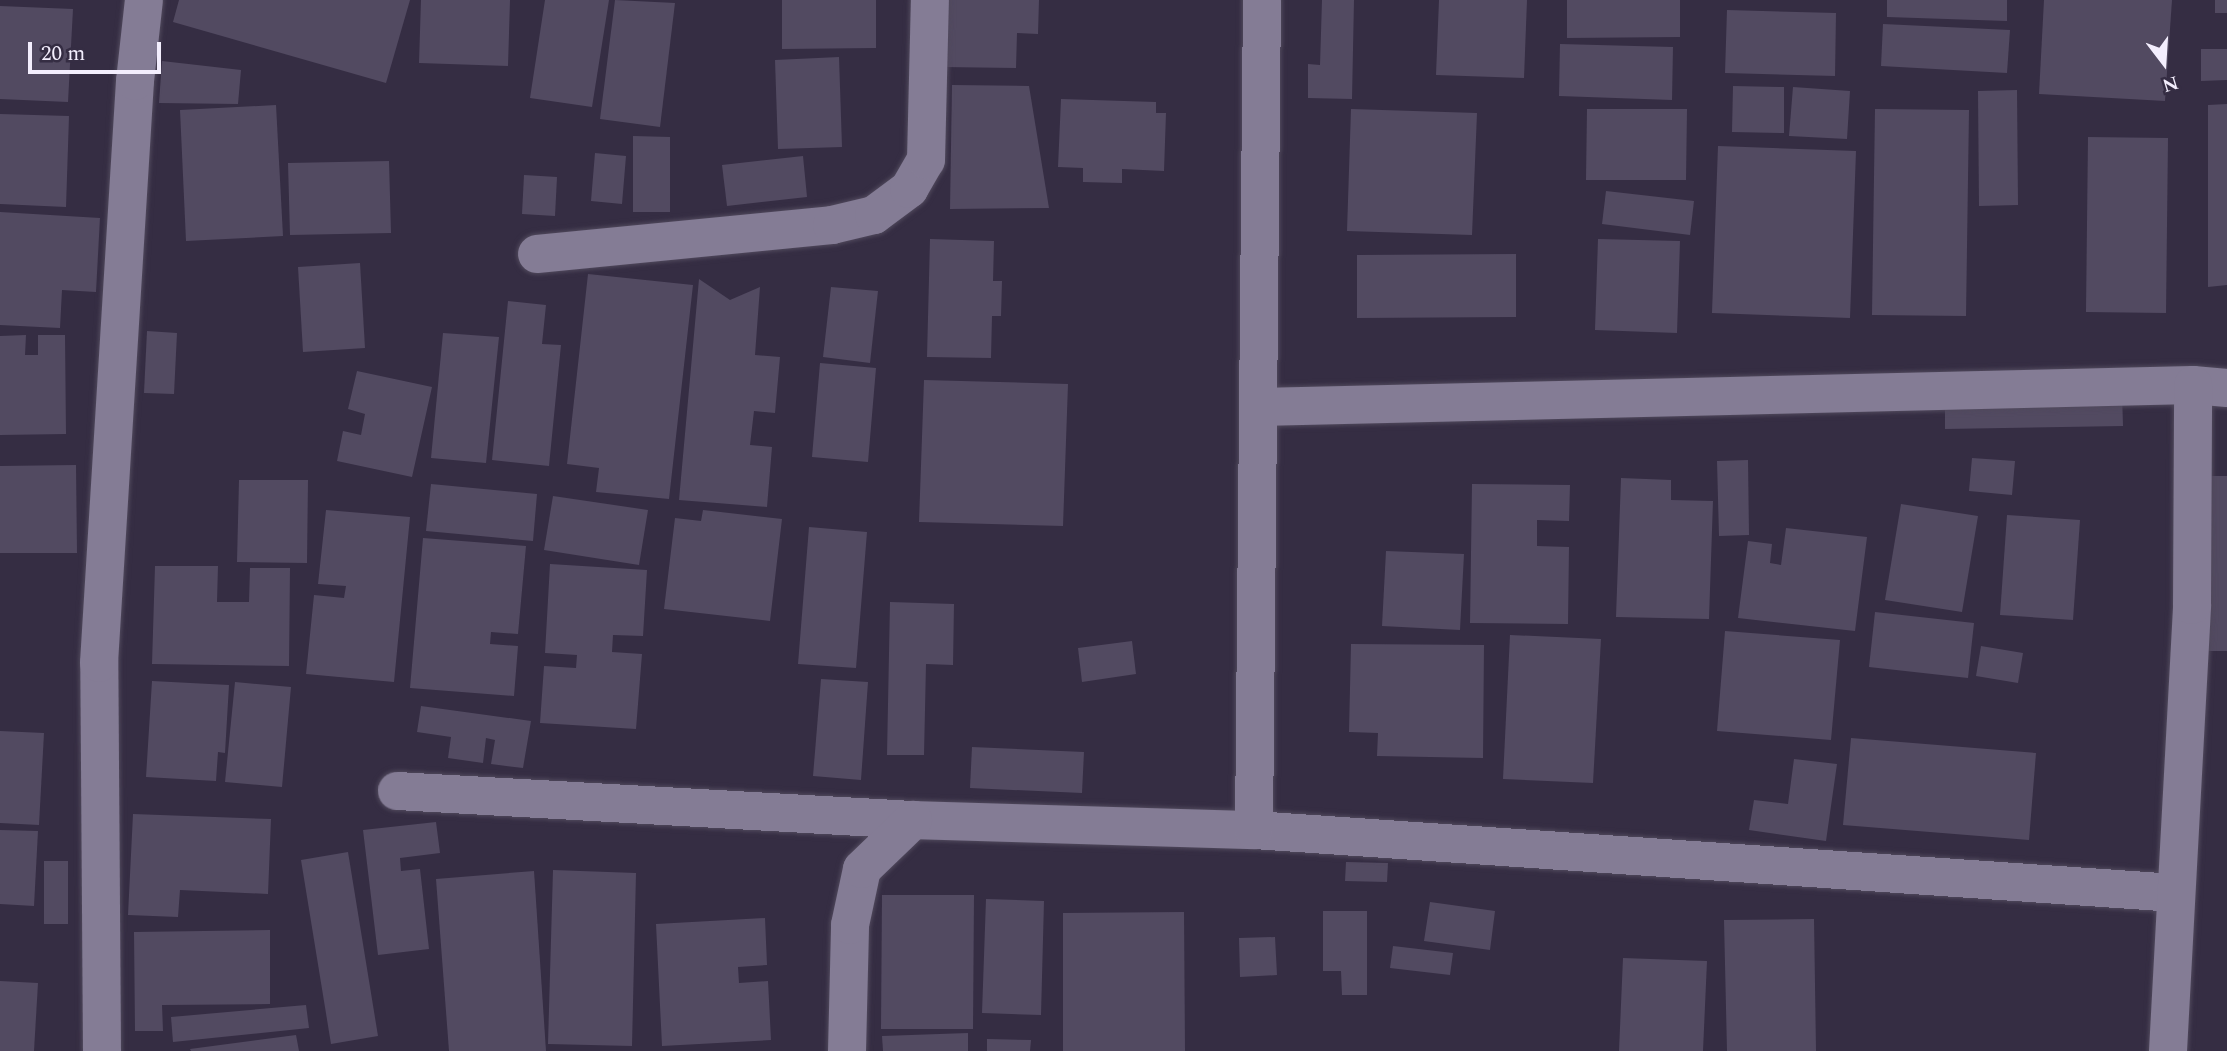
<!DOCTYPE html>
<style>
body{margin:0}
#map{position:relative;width:2227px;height:1051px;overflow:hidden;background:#352d43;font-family:Spectral,serif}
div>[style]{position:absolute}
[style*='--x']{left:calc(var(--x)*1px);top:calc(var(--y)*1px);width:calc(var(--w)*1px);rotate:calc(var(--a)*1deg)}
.building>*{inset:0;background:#524a61}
.roads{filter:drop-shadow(0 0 2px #50495c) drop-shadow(0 0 2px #50495c)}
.street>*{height:38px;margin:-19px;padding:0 19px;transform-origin:19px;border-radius:19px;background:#847c95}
span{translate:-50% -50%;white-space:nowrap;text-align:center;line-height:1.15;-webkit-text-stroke:7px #352d43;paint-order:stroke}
.north{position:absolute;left:2129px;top:28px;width:70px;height:70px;-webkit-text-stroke:5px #352d43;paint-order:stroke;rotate:163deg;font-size:19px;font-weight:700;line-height:28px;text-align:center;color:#f3eefd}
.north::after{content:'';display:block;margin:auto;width:24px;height:32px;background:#f3eefd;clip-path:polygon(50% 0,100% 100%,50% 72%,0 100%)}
.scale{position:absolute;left:28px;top:42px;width:133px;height:32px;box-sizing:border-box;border:4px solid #f3eefd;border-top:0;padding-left:9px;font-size:21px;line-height:24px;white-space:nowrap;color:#f3eefd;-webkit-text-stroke:5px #352d43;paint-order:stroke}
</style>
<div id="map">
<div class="building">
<div style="clip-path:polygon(179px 0,410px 0,386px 83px,173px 22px)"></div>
<div style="clip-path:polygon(421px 0,510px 0,508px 66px,419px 63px)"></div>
<div style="clip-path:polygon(545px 0,609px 0,592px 107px,530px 98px)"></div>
<div style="clip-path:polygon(615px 0,675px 3px,660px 127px,600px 119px)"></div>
<div style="clip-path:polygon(782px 0,876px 0,876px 48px,782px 49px)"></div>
<div style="clip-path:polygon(944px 0,1039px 0,1038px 34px,1017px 33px,1016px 68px,942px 67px)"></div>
<div style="clip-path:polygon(1322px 0,1354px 0,1352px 99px,1308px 98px,1308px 64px,1320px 65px)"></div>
<div style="clip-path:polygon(1439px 0,1527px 0,1524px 78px,1436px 75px)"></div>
<div style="clip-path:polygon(1567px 0,1680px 0,1680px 37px,1567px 38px)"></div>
<div style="clip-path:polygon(1887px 0,2007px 0,2007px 21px,1887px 17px)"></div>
<div style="clip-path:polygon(2044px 0,2172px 0,2165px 101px,2039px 94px)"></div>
<div style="clip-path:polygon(2215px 0,2227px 0,2227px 13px,2215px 13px)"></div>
<div style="clip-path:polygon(0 6px,73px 9px,68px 102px,0 99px)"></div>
<div style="clip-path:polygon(1727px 10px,1836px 13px,1835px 76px,1725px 73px)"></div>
<div style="clip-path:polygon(1883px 24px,2010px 30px,2007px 73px,1881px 66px)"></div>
<div style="clip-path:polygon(1560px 44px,1673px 47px,1672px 100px,1559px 96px)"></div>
<div style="clip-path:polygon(2201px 49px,2227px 49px,2227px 80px,2201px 81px)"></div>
<div style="clip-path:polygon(839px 57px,842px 147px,778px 149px,775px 60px)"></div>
<div style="clip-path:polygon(162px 61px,241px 70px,238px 104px,159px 103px)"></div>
<div style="clip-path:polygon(952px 85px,1029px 86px,1049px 208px,950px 209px)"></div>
<div style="clip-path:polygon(1733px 86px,1784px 87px,1784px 133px,1732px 132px)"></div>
<div style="clip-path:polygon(1793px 87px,1850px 91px,1847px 139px,1789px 136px)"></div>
<div style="clip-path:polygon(2017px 90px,2018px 205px,1979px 206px,1978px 91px)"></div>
<div style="clip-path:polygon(1061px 99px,1156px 102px,1156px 113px,1166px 113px,1164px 171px,1122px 169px,1122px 183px,1083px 182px,1083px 168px,1058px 167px)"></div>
<div style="clip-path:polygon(2227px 104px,2227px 285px,2208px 287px,2208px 105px)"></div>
<div style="clip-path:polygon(276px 105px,283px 236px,186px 241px,180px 110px)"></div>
<div style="clip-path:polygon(1351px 109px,1477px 113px,1472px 235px,1347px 231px)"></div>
<div style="clip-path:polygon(1587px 109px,1687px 109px,1686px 180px,1586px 180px)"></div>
<div style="clip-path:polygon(1875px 109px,1969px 110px,1966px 316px,1872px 315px)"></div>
<div style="clip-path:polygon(0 114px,69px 116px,66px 207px,0 204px)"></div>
<div style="clip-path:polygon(633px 136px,670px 137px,670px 212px,633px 212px)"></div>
<div style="clip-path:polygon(2088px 137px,2168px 138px,2166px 313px,2086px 312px)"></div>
<div style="clip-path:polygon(1718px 146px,1856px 151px,1850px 318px,1712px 313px)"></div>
<div style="clip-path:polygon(595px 153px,626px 156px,622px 204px,591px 201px)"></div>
<div style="clip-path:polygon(803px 156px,807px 197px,727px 206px,722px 165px)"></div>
<div style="clip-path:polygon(389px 161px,391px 233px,290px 235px,288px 163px)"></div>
<div style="clip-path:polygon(524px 175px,557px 177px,555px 216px,522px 214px)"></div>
<div style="clip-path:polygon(1606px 191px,1694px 201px,1690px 235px,1602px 224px)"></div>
<div style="clip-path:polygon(0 212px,100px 218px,96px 292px,62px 290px,60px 328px,0 325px)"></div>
<div style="clip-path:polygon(930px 239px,994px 241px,993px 281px,1002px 281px,1001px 316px,992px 316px,991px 358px,927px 357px)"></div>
<div style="clip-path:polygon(1598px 239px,1680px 241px,1677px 333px,1595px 330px)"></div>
<div style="clip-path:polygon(1516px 254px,1516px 317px,1357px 318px,1357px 255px)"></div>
<div style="clip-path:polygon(360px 263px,365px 348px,303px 352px,298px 267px)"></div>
<div style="clip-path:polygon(588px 274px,693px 285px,669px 499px,596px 492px,599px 468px,567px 464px)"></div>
<div style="clip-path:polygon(699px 279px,730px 300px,760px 287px,755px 355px,780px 357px,775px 413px,754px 411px,750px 445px,772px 447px,767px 507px,679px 500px)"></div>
<div style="clip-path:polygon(831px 287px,878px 291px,870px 363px,823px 357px)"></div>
<div style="clip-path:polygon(508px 301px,546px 305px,542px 344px,561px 345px,549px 466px,492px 460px)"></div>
<div style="clip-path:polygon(147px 331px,177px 333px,174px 394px,144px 393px)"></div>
<div style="clip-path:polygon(443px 333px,499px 337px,486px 463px,431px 458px)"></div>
<div style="clip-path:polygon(26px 335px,25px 355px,38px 355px,38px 335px,65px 335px,66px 434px,0 435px,0 336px)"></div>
<div style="clip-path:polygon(820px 363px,876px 368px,868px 462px,812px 457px)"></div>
<div style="clip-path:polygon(357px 371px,432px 387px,412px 477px,337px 461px,343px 431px,361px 435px,365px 414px,348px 409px)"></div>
<div style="clip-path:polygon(924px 380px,1068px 384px,1063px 526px,919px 522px)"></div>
<div style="clip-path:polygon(2122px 394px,2123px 426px,1945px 429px,1945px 397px)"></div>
<div style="clip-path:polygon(1972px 458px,2015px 461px,2012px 495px,1969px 491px)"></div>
<div style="clip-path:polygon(1748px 460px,1749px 535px,1719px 536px,1717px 461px)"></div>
<div style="clip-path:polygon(76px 465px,77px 553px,0 553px,0 466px)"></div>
<div style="clip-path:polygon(2203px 476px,2227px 476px,2227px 651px,2206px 651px)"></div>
<div style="clip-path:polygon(1621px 478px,1671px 480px,1671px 500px,1713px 501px,1709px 619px,1616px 617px)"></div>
<div style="clip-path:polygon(239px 480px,308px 480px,307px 563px,237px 562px)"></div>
<div style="clip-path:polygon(431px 484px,537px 494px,533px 541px,426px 531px)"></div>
<div style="clip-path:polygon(1472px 484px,1570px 485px,1569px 521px,1537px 520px,1537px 546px,1569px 547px,1568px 624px,1470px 623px)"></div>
<div style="clip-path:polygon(553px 496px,648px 510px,639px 565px,544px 550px)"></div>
<div style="clip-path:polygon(1901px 504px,1978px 516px,1962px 612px,1885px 600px)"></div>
<div style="clip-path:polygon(326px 510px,410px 517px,394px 682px,306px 674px,314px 595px,344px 598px,346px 586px,318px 584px)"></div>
<div style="clip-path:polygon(703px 510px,782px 519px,770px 621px,664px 609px,675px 518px,701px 521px)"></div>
<div style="clip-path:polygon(2007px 515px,2080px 520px,2073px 620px,2000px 615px)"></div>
<div style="clip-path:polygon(809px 527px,867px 532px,856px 668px,798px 664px)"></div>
<div style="clip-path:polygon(1786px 528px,1867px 537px,1855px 631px,1738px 618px,1748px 541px,1772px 544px,1770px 563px,1781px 565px)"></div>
<div style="clip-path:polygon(423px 538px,526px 546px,518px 634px,491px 632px,490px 644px,518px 646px,514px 696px,410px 688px)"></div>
<div style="clip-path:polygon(1386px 551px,1464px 554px,1460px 630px,1382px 626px)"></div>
<div style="clip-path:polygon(550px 564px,647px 570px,643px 636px,613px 635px,612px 652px,642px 654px,636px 729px,540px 723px,544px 666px,576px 668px,577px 655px,545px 653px)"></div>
<div style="clip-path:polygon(155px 566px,218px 566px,217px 602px,249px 602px,250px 568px,290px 568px,289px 666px,152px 664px)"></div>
<div style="clip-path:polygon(890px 602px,954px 604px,953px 665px,926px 664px,924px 755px,887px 755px)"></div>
<div style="clip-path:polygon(1875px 612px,1974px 623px,1968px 678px,1869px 667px)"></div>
<div style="clip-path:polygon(1725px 631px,1840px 640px,1831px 740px,1717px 731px)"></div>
<div style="clip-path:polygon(1510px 635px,1601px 639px,1593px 783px,1503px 779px)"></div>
<div style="clip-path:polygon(1132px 641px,1136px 674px,1082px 682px,1078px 648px)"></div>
<div style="clip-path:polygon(1351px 644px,1484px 645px,1483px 758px,1377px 756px,1378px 733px,1349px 732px)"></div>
<div style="clip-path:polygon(1981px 646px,2023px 653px,2018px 683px,1976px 676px)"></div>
<div style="clip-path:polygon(821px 679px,868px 682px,861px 780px,813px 776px)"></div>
<div style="clip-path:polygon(152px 681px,229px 685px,225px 753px,218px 752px,216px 781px,146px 777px)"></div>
<div style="clip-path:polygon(235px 682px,291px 687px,282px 787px,225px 782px)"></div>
<div style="clip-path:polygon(421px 706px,531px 721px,523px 768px,491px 764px,495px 740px,486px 738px,483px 763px,448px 758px,451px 737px,417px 732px)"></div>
<div style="clip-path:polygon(0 731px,44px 733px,39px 825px,0 823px)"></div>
<div style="clip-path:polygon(1851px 738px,2036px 753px,2029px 840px,1843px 825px)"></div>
<div style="clip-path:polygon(972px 747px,1084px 752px,1082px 793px,970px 788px)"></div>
<div style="clip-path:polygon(1794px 759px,1837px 764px,1826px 841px,1749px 830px,1754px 800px,1788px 804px)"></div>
<div style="clip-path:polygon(133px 814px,271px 819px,268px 894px,180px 890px,178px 917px,128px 915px)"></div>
<div style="clip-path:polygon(436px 822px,440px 853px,400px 858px,401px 871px,420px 869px,429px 949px,378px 955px,363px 830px)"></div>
<div style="clip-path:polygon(0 830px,38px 831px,34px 906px,0 904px)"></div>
<div style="clip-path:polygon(348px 852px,378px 1036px,331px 1044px,301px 860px)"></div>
<div style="clip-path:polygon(44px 861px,68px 861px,68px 924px,44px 924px)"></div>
<div style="clip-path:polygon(1346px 862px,1388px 863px,1387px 882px,1345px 881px)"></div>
<div style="clip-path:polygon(553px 870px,636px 873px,632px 1046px,548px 1044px)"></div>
<div style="clip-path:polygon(534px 871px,546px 1051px,449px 1051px,436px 879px)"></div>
<div style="clip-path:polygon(882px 895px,974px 895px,973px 1029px,881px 1029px)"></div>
<div style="clip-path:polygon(986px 899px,1044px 901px,1041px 1015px,982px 1013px)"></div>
<div style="clip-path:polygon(1430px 902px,1495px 911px,1490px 950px,1424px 941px)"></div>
<div style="clip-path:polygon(1323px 911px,1367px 911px,1367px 995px,1342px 995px,1341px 971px,1323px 971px)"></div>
<div style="clip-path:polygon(1184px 912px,1185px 1051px,1063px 1051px,1063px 913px)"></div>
<div style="clip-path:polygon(765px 918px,767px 965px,738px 967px,739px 983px,768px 981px,771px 1040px,662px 1046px,656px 924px)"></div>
<div style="clip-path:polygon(1814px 919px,1816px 1051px,1727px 1051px,1724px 920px)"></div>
<div style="clip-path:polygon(270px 930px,270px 1004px,162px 1005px,163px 1031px,135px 1031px,134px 932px)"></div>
<div style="clip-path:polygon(1275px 937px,1277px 975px,1240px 977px,1239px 938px)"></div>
<div style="clip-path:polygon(1393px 946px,1453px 953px,1450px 975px,1390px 968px)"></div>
<div style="clip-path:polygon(1623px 958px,1707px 961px,1703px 1051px,1619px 1051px)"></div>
<div style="clip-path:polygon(0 981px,38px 983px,34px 1051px,0 1051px)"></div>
<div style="clip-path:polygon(306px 1005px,309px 1028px,173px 1042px,171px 1017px)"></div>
<div style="clip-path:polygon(968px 1033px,968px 1051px,883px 1051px,882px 1036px)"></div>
<div style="clip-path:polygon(296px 1035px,299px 1051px,191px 1051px,190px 1049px)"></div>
<div style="clip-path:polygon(987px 1039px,1031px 1040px,1030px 1051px,987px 1051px)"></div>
</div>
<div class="roads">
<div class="street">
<div style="--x:537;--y:254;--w:296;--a:-5.6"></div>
<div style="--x:832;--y:225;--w:43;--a:-13.4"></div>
<div style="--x:874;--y:215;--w:44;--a:-36.6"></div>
<div style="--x:909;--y:189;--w:34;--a:-60"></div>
<div style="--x:926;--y:160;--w:160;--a:-88.6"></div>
<div style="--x:1259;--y:407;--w:934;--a:-1.35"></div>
<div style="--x:2193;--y:385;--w:34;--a:5"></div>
<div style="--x:397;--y:791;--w:517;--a:3.22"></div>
<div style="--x:913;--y:820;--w:341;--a:1.7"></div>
<div style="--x:1254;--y:830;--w:924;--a:3.91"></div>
<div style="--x:1254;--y:830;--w:830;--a:-89.45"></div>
<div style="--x:102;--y:1051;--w:388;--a:-90.4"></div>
<div style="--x:99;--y:663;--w:583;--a:-86.46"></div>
<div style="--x:135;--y:81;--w:81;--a:-83.7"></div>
<div style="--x:847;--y:1051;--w:126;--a:-88.6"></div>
<div style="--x:850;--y:925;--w:57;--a:-77.9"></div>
<div style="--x:862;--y:869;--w:71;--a:-43.9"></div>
<div style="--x:2168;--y:1051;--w:447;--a:-86.9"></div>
<div style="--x:2192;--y:605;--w:220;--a:-89.7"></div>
</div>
</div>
<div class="north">N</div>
<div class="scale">20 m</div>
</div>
